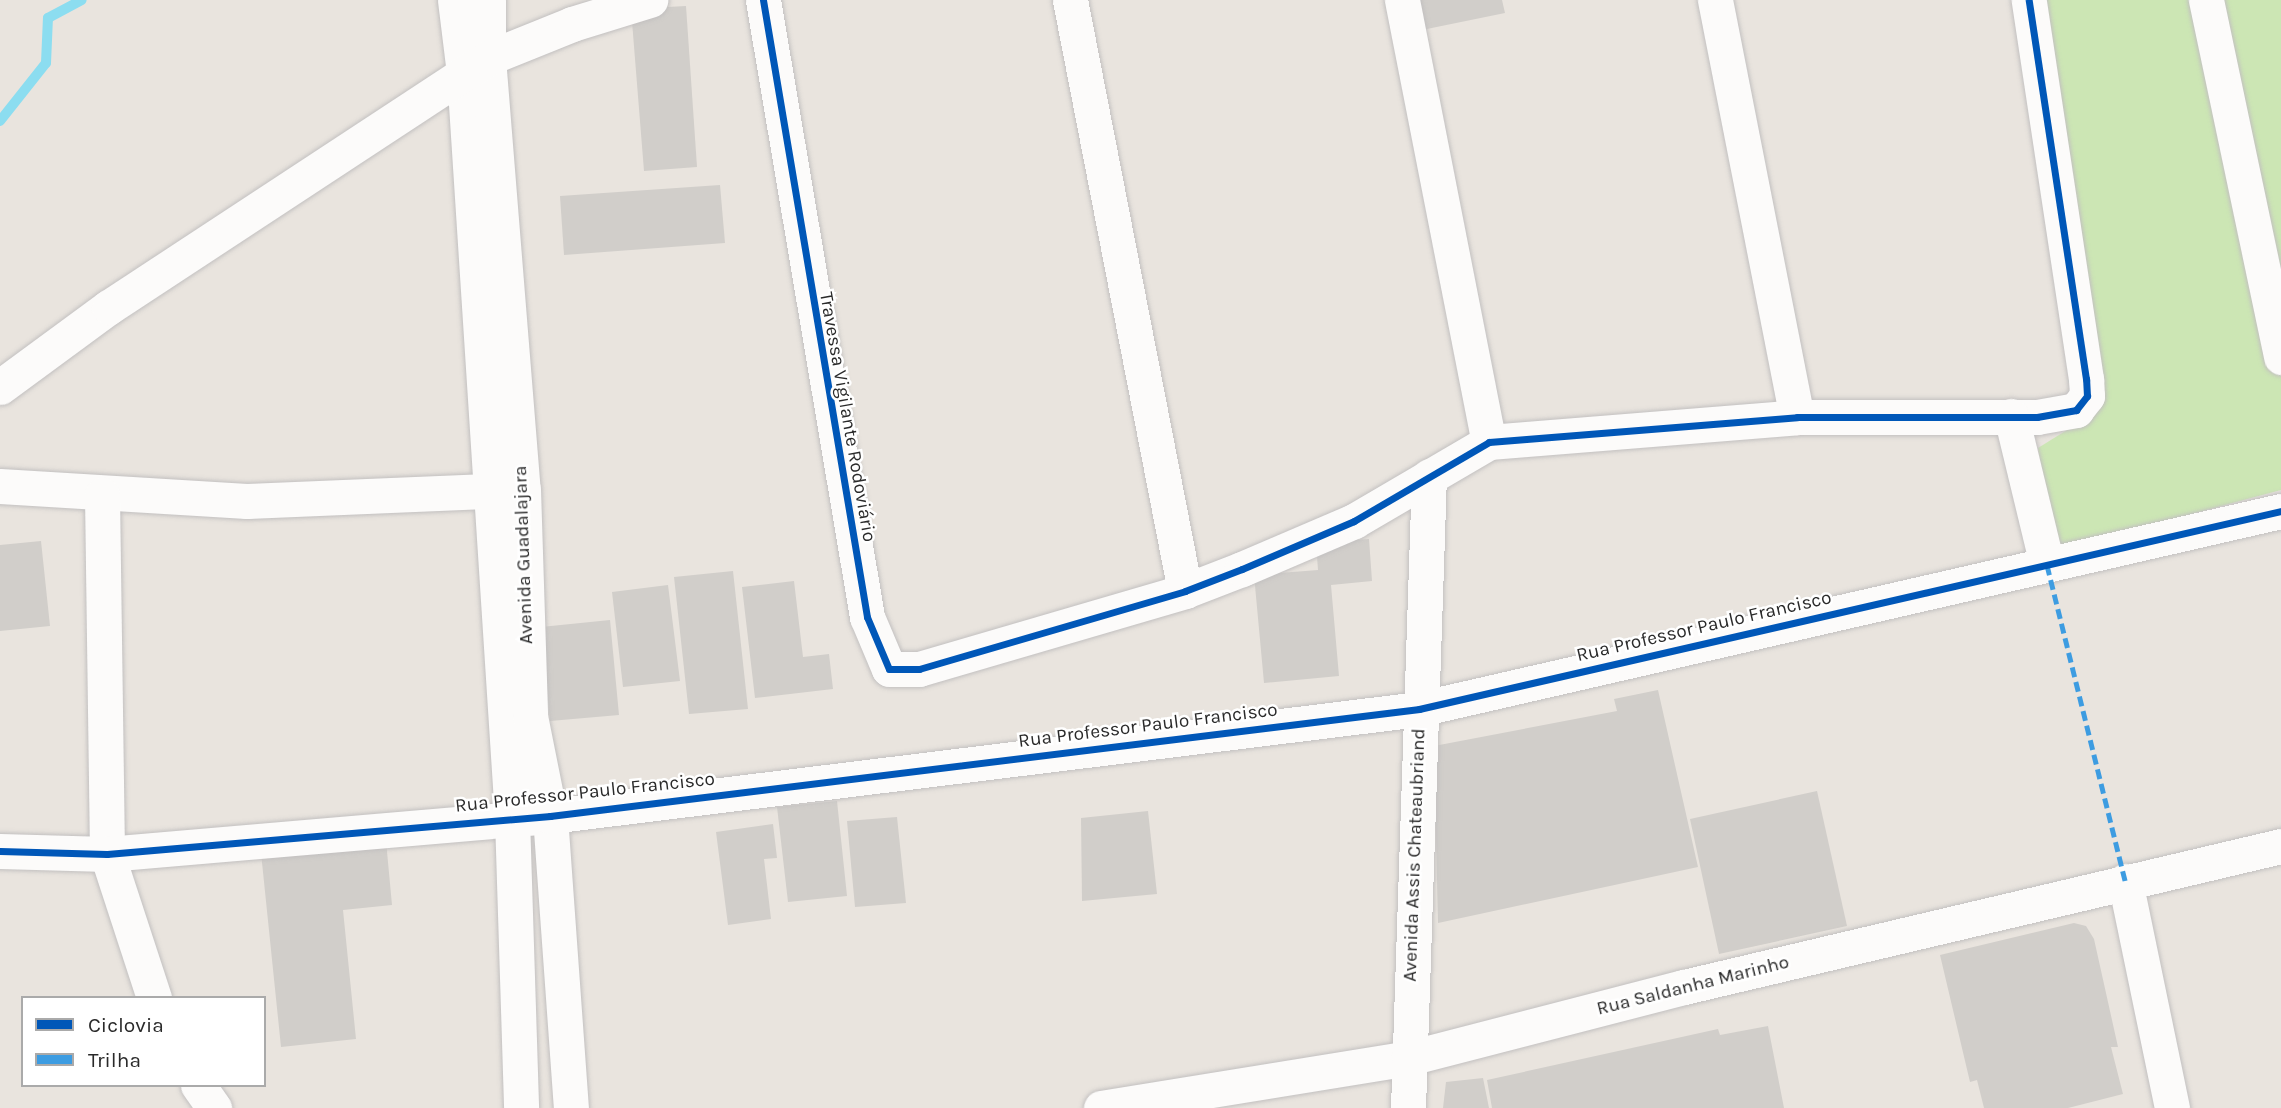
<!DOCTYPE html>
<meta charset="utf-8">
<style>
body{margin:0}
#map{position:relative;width:2281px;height:1108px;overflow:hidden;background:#e9e4de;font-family:Karla,sans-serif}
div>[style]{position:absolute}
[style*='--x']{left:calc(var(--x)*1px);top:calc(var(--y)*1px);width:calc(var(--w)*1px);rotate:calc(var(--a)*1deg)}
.green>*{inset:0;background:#cce6b4}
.stream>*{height:10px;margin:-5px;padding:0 5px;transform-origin:5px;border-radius:5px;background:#8cddf0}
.building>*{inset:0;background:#d1ceca}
.roads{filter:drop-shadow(0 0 2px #c2c0c0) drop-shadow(0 0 2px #c2c0c0)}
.minor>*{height:35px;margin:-17.5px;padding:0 17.5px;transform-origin:17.5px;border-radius:17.5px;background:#fcfbfa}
.quiet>*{height:5px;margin-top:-2.5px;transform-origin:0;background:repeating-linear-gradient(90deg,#3d9ce1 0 10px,transparent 0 15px)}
.cycleway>*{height:7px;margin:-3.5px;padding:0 3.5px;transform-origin:3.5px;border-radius:3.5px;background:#0057b8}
span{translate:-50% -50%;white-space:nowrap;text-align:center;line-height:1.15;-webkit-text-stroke:5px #fff;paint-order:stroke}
.street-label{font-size:19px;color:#2a2a2a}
.legend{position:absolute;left:21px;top:996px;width:245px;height:91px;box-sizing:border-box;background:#fff;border:2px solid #aaa;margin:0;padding:9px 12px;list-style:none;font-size:21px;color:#2a2a2a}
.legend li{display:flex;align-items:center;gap:14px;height:35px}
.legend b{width:35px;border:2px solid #aaa}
</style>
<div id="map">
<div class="green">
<div style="clip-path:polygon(2024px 0,2281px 0,2281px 490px,2053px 551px,2038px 448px,2096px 412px)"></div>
</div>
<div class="stream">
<div style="--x:0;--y:121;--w:74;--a:-51.6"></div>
<div style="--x:46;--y:63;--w:45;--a:-87.5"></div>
<div style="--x:48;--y:18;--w:38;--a:-28"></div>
</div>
<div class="building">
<div style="clip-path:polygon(1411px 0,1502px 0,1505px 13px,1417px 31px)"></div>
<div style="clip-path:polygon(686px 6px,697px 167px,644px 171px,631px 9px)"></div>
<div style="clip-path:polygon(720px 185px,725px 243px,564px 255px,560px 196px)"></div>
<div style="clip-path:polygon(1369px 539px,1372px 581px,1331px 585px,1339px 676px,1264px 683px,1254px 575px,1318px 570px,1316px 543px)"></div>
<div style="clip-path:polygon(41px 541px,50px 626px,0 631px,0 545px)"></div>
<div style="clip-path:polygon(733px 571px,748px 709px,689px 714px,674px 577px)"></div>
<div style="clip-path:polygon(794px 581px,803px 657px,829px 654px,833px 689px,755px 698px,742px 587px)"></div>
<div style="clip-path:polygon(668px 585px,680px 681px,623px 687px,612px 592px)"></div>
<div style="clip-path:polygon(610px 620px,619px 715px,550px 721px,541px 627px)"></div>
<div style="clip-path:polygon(1658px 690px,1698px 867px,1438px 923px,1434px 746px,1617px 711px,1614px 699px)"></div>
<div style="clip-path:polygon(1817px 791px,1847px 926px,1719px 954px,1690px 819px)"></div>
<div style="clip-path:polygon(837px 801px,847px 896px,788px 902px,777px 807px)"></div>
<div style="clip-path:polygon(1148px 811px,1157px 894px,1082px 901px,1081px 818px)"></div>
<div style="clip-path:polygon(897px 817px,906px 903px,855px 907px,847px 821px)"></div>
<div style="clip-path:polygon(773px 824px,777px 858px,764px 859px,771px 919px,728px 925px,716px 832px)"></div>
<div style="clip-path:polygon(385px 830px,392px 905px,343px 910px,356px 1039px,281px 1047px,260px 843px)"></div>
<div style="clip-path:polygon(2074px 923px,2086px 926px,2094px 939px,2118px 1047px,2111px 1047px,2123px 1094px,2068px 1108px,1984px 1108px,1977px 1080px,1970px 1082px,1940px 955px)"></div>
<div style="clip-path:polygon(1768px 1026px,1784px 1108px,1492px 1108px,1487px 1080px,1718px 1029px,1720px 1035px)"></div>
<div style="clip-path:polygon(1483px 1078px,1489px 1108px,1443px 1108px,1446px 1082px)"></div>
</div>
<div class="roads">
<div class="minor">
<div style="--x:455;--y:0;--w:74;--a:83"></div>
<div style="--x:464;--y:73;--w:747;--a:86.31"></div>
<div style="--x:512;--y:818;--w:290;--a:88.2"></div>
<div style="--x:488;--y:0;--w:58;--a:90"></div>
<div style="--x:488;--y:58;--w:432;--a:85.4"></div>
<div style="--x:523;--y:489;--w:227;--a:88.2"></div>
<div style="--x:530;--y:716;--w:102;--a:78.7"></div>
<div style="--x:550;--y:816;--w:293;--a:85.9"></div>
<div style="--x:763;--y:0;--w:626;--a:80.43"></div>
<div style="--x:867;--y:617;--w:56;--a:67.1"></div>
<div style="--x:889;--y:669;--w:30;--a:0"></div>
<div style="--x:919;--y:669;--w:277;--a:-16.3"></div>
<div style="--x:1185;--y:591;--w:61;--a:-21.1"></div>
<div style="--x:1242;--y:569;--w:122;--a:-23.2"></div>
<div style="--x:1354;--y:521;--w:156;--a:-30.3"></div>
<div style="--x:1489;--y:442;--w:309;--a:-4.6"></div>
<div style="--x:1797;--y:417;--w:240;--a:0"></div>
<div style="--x:2037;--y:417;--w:40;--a:-10"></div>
<div style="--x:2076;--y:410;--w:18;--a:-52"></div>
<div style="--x:2087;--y:396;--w:17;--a:-93"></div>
<div style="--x:2086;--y:379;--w:383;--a:-98.6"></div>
<div style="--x:1070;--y:0;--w:602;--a:78.99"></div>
<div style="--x:1402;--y:0;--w:450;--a:78.9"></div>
<div style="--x:1715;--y:0;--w:425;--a:78.9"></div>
<div style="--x:2206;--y:0;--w:365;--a:78.1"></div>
<div style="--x:0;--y:387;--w:135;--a:-36.3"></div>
<div style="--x:109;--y:307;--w:453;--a:-33.3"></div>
<div style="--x:488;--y:58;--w:91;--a:-22"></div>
<div style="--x:572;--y:24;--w:82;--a:-17.1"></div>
<div style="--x:2011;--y:416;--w:153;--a:76.4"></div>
<div style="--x:0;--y:486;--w:247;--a:3.5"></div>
<div style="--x:247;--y:501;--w:262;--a:-2.4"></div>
<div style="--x:102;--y:495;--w:359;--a:89.2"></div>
<div style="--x:107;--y:854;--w:151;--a:71.9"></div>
<div style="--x:0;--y:851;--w:107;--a:1.6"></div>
<div style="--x:107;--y:854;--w:445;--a:-4.9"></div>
<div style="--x:550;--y:816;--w:876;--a:-7.02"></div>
<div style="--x:1419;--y:709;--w:884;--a:-12.94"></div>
<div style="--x:2125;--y:881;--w:232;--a:78.3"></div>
<div style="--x:198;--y:1085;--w:28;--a:55"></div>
<div style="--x:1101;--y:1108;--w:312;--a:-9.2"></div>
<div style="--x:1409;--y:1058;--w:284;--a:-14.5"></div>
<div style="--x:1684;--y:987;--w:613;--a:-13.29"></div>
<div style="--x:1408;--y:1108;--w:632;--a:-88.1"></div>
</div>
</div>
<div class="quiet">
<div style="--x:2047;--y:565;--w:325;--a:76.1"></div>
</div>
<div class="cycleway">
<div style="--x:763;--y:0;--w:626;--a:80.43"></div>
<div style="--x:867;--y:617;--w:56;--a:67.1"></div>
<div style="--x:889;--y:669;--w:30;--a:0"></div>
<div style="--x:919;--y:669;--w:277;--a:-16.3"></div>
<div style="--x:1185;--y:591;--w:61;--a:-21.1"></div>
<div style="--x:1242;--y:569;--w:122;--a:-23.2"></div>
<div style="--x:1354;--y:521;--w:156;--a:-30.3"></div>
<div style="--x:1489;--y:442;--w:309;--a:-4.6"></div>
<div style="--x:1797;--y:417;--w:240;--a:0"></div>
<div style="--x:2037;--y:417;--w:40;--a:-10"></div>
<div style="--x:2076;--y:410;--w:18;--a:-52"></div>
<div style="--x:2087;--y:396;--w:17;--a:-93"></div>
<div style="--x:2086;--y:379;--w:383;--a:-98.6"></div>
<div style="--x:0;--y:851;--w:107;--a:1.6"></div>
<div style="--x:107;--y:854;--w:445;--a:-4.9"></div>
<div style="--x:550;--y:816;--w:876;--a:-7.02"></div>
<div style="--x:1419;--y:709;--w:884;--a:-12.94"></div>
</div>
<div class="street-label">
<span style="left:847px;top:417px;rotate:80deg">Travessa Vigilante Rodoviário</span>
<span style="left:524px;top:555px;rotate:-92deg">Avenida Guadalajara</span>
<span style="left:1704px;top:627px;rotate:-13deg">Rua Professor Paulo Francisco</span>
<span style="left:1148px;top:726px;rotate:-7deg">Rua Professor Paulo Francisco</span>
<span style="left:585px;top:793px;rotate:-6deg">Rua Professor Paulo Francisco</span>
<span style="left:1415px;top:855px;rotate:-88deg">Avenida Assis Chateaubriand</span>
<span style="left:1693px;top:986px;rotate:-14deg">Rua Saldanha Marinho</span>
</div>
<ul class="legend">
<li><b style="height:9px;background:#0057b8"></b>Ciclovia</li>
<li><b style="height:9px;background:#3d9ce1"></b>Trilha</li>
</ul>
</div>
